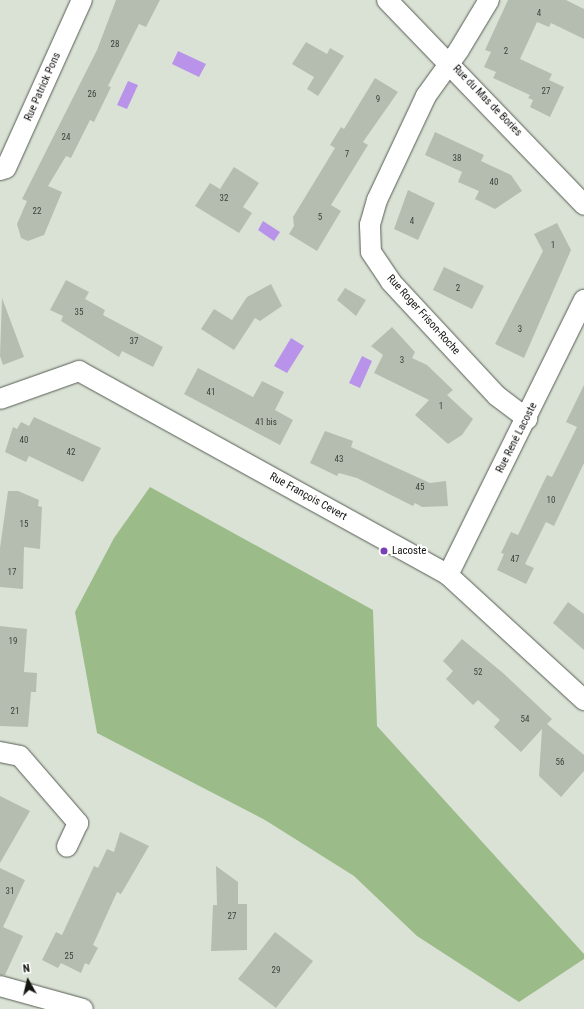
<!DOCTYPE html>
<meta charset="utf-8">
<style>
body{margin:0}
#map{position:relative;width:584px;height:1009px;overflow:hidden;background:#dae2d6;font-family:"Roboto Condensed",sans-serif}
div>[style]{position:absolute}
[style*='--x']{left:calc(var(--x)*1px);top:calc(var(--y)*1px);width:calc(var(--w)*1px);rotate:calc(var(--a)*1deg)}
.green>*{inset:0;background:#9bbc89}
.water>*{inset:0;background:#b893e9}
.building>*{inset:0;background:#b5bdb1}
.roads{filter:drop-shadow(0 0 1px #565d52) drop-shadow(0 0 1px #565d52)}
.minor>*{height:20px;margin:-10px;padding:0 10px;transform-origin:10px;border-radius:10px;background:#fff}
.dots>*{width:11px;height:11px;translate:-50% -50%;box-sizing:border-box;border:2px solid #fff;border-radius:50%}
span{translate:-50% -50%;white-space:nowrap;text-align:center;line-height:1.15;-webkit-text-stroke:4px #fff;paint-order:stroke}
.number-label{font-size:9px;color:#3c403a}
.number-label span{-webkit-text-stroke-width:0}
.street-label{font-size:11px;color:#141612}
.poi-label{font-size:11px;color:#141612}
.left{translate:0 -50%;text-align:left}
.north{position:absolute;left:8px;top:961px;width:40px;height:40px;-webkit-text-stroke:3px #fff;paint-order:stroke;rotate:352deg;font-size:11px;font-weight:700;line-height:16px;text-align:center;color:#141612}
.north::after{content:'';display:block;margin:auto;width:14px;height:18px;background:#141612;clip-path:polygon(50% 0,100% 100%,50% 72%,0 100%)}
</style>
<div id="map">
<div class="green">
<div style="clip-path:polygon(150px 487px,373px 610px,377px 726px,584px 954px,584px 959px,519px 1002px,417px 936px,354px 876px,265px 820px,97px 733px,75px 612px,114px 538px)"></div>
</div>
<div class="water">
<div style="clip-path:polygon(178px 51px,206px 64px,199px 77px,172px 64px)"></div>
<div style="clip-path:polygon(128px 81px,138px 85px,127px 109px,117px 105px)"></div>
<div style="clip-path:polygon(263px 221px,280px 232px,274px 241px,258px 230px)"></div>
<div style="clip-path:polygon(291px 338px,304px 346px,287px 373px,274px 366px)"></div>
<div style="clip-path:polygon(362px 356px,372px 361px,360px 388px,349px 383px)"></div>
</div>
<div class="building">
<div style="clip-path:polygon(116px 0,160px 0,146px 27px,139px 24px,108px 86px,111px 87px,94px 122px,90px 120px,71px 158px,66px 156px,48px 186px,62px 192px,44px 235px,28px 241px,21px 238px,17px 224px,27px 201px,22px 199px,97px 50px)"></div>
<div style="clip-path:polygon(508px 0,566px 0,584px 9px,584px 39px,551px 23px,549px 27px,537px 22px,520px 59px,552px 74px,549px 80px,564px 87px,550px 117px,530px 107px,533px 100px,528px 98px,530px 95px,493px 78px,496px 72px,484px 67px,491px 52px,485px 50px)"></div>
<div style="clip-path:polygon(306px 42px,327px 54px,330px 48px,344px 56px,318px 96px,307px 89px,314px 77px,292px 64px)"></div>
<div style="clip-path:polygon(375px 78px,398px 92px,363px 142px,368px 145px,331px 205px,341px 211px,317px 251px,289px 234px,294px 226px,293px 217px,335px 148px,330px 145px,341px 127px,344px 129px)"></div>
<div style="clip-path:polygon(435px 132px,484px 155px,481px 161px,511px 175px,522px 191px,495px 209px,475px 199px,479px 191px,458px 182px,462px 172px,425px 155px)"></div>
<div style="clip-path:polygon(234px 167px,259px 183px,243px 207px,252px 213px,239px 233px,195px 206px,210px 183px,220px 189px)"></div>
<div style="clip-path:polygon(408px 190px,435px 203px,418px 240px,394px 229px)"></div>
<div style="clip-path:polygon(557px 223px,571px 250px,524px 358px,495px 344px,543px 251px,534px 234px)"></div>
<div style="clip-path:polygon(444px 267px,484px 286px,472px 309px,433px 290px)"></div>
<div style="clip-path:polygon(66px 280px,89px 292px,85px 299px,105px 310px,103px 315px,163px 347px,153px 367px,122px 351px,119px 357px,61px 321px,63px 316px,50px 310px)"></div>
<div style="clip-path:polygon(271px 284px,282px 306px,260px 321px,255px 318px,234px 350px,201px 329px,214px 309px,232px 320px,247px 297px)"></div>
<div style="clip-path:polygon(345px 288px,366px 300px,356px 316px,337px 300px)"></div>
<div style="clip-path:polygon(2px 298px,24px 357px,3px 365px,0 356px)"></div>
<div style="clip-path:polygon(392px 327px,415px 352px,412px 358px,427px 365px,453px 390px,447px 395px,473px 419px,462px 435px,448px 444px,415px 415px,429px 400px,374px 373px,383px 355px,371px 346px)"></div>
<div style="clip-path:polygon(198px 368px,253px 397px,262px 381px,284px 392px,275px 410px,293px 420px,280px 445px,184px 394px)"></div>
<div style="clip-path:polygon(584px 385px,584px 463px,554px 526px,546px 522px,525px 564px,534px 568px,526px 584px,497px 570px,504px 554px,501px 553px,511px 532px,518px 535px,547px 475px,552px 477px,577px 427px,566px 422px)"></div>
<div style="clip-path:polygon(34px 417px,101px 448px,83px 482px,29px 456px,26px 462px,5px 452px,13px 427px,17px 429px,21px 422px,29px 426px)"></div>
<div style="clip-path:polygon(325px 431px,353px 441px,351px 447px,430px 483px,446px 481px,448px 506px,422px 507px,415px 503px,413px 506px,357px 478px,339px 473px,337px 476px,310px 463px)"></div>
<div style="clip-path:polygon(8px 491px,18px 491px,39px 500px,38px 506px,42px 507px,40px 549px,24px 547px,23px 589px,0 587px,0 548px)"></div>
<div style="clip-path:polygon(568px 602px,584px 614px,584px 650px,553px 623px)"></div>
<div style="clip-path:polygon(0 626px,27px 629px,24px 672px,37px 673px,36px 692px,31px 692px,28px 727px,0 726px)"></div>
<div style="clip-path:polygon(462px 639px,503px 673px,552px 719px,547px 724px,584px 755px,584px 771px,561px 797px,539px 776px,542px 729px,521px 752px,494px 727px,500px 720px,478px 700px,473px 705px,446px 679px,453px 671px,443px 661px)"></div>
<div style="clip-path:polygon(0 796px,30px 811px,0 863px)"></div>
<div style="clip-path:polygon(120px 832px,149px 846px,121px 894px,117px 892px,93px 945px,98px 948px,89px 965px,85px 963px,81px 973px,61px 963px,58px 968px,42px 960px,56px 932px,62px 935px,94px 866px,98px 868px,107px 849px,114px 852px)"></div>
<div style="clip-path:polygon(216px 866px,238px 882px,238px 904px,247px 904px,247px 950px,211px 951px,213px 905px,217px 905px)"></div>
<div style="clip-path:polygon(0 868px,25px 880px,3px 927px,23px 936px,5px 975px,0 975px)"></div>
<div style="clip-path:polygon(275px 932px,313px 961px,276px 1008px,238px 979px)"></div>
</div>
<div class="roads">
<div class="minor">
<div style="--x:387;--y:0;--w:284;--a:46.1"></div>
<div style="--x:489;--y:0;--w:58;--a:121"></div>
<div style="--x:459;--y:50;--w:57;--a:125.7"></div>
<div style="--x:426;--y:96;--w:115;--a:115.2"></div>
<div style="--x:377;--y:200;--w:26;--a:106"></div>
<div style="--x:370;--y:225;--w:27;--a:88"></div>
<div style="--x:371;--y:252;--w:36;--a:56"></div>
<div style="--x:391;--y:282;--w:156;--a:47.1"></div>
<div style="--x:497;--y:396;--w:38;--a:37"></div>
<div style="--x:0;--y:170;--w:6;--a:-18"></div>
<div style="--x:6;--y:168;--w:184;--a:-65.7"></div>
<div style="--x:0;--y:399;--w:84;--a:-19.5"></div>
<div style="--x:79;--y:371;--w:422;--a:28.9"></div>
<div style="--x:448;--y:575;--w:185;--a:42.6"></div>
<div style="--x:448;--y:575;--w:307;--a:-63.7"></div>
<div style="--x:0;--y:752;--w:20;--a:11"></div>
<div style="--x:20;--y:756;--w:89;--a:49.1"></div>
<div style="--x:78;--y:823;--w:26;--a:115"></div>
<div style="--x:0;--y:986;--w:86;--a:15.5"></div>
</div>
</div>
<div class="dots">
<div style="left:384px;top:551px;background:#7a3fb5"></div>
</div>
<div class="number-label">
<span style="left:539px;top:13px">4</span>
<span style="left:115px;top:44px">28</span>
<span style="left:506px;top:51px">2</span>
<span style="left:546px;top:91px">27</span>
<span style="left:92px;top:94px">26</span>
<span style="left:378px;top:99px">9</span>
<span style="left:66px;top:137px">24</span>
<span style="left:347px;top:154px">7</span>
<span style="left:457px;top:158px">38</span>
<span style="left:494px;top:182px">40</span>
<span style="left:224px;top:198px">32</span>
<span style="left:37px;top:211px">22</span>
<span style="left:320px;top:217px">5</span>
<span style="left:412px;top:221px">4</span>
<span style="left:553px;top:245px">1</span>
<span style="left:458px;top:288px">2</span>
<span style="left:79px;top:312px">35</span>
<span style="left:520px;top:329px">3</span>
<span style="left:134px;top:341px">37</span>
<span style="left:402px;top:360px">3</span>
<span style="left:211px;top:392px">41</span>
<span style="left:441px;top:406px">1</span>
<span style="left:266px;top:422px">41 bis</span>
<span style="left:24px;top:440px">40</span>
<span style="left:71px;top:452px">42</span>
<span style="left:339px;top:459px">43</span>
<span style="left:420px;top:487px">45</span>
<span style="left:551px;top:500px">10</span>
<span style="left:24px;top:524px">15</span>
<span style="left:515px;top:559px">47</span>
<span style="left:12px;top:572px">17</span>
<span style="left:13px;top:641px">19</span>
<span style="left:478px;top:672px">52</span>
<span style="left:15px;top:711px">21</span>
<span style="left:525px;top:719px">54</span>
<span style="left:560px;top:762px">56</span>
<span style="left:10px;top:891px">31</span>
<span style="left:232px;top:916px">27</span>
<span style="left:69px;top:956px">25</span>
<span style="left:276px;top:970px">29</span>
</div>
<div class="street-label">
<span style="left:43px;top:87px;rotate:-66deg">Rue Patrick Pons</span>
<span style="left:487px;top:101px;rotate:46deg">Rue du Mas de Bories</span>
<span style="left:423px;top:315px;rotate:48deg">Rue Roger Frison-Roche</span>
<span style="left:517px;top:438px;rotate:-63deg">Rue René Lacoste</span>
<span style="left:308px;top:497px;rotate:29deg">Rue François Cevert</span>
</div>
<div class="poi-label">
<span class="left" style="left:392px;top:551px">Lacoste</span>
</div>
<div class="north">N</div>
</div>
